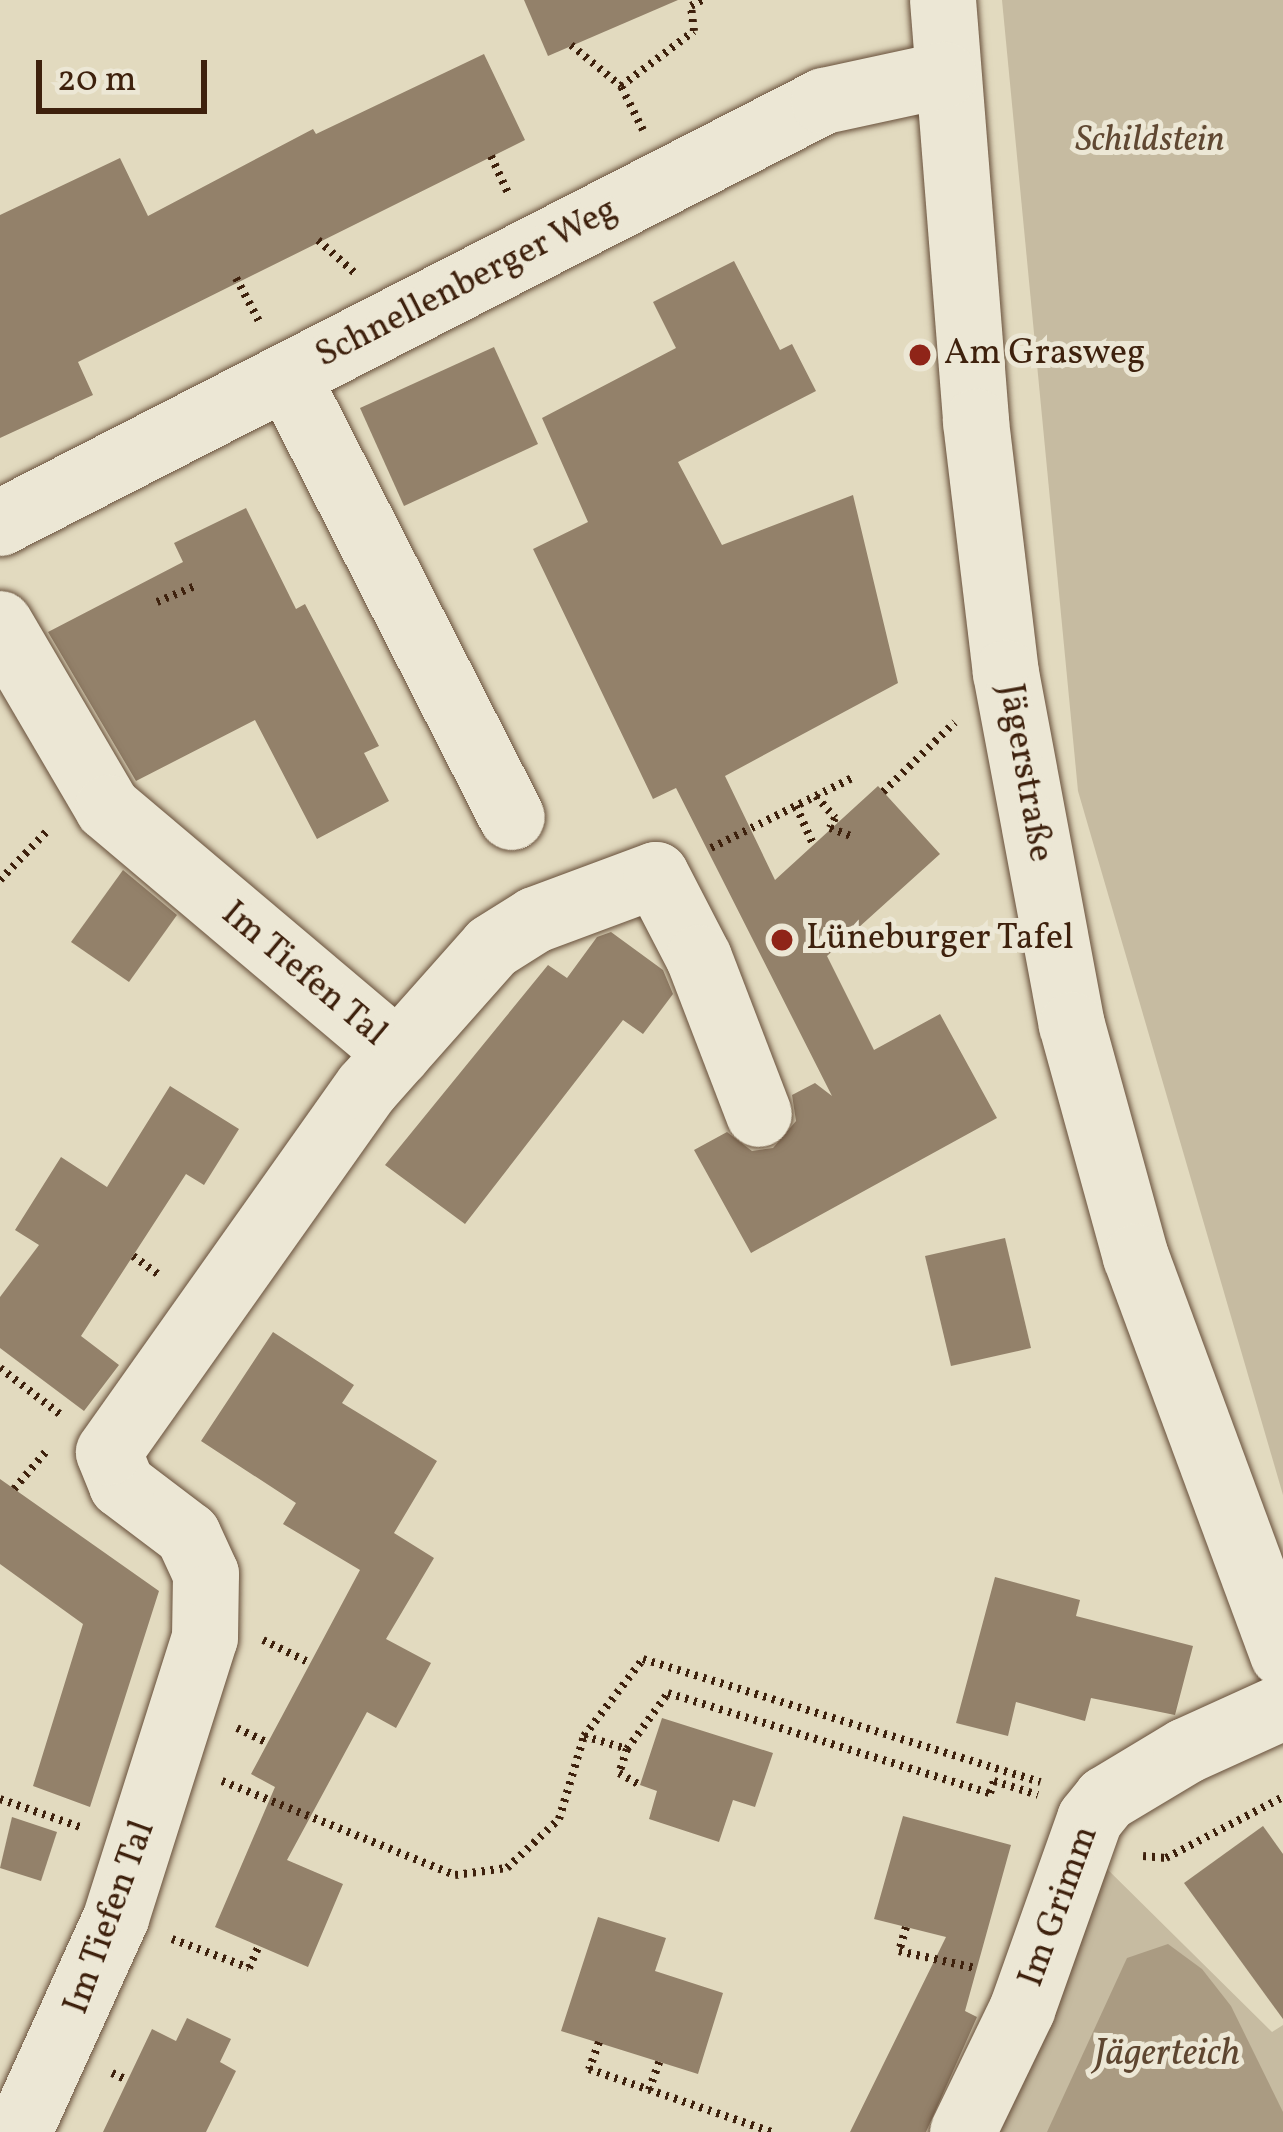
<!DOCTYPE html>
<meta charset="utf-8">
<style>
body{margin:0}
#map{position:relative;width:1283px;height:2132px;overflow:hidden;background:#e2dabf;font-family:Vollkorn,serif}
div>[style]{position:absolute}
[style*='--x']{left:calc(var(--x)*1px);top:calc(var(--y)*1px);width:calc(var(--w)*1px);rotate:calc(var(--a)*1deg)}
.green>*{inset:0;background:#c6bba1}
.water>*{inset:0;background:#aa9b82}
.building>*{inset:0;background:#93816a}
.path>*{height:8px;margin-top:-4px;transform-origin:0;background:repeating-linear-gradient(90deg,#3e210d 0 3px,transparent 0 9px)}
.roads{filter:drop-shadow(0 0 3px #674f3a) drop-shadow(0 0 3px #674f3a)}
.minor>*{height:66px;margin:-33px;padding:0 33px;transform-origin:33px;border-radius:33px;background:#ece7d5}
.dots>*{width:33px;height:33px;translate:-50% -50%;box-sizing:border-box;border:6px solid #ece7d5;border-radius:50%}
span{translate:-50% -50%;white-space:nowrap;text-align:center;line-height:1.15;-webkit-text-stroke:10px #ece7d5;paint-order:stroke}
.park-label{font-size:36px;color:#604832;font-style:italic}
.street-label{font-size:36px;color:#3e210d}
.poi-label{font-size:36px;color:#3e210d}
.left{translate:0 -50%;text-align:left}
.water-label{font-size:39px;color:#5e4630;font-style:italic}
.scale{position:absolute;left:36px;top:60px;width:171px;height:54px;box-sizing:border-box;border:6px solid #3e210d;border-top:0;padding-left:15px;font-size:36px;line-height:42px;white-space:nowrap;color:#3e210d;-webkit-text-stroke:9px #ece7d5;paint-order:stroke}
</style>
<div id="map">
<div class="green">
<div style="clip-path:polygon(1002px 0,1283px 0,1283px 1495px,1078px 791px)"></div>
<div style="clip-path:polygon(1098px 1860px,1272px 2032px,1283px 2025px,1283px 2132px,984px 2132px)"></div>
</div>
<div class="water">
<div style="clip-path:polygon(1168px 1944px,1202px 1969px,1231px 2006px,1283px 2112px,1283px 2132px,1047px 2132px,1127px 1958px)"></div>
</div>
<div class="building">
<div style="clip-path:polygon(524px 0,678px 0,548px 56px)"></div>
<div style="clip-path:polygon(484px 54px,525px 140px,78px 362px,93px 395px,0 438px,0 215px,120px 158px,148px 216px,313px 129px,316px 134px)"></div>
<div style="clip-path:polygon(734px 261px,780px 350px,792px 344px,816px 391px,678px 462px,722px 545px,853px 495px,898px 683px,725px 776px,775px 880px,878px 786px,940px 854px,827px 956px,874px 1050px,940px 1014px,997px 1118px,751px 1253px,694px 1150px,727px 1132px,752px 1151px,773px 1148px,796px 1121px,792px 1095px,815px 1083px,832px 1096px,676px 788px,653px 799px,533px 549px,588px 522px,542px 418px,676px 348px,653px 302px)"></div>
<div style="clip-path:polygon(494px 347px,538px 444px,404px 506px,360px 408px)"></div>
<div style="clip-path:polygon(246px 508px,296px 609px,305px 604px,379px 746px,364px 753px,389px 801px,317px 839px,255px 720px,136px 781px,48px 632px,183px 562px,174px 543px)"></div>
<div style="clip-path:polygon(123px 870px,177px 915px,129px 982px,71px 942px)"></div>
<div style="clip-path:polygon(611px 932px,663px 970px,673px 994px,643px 1034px,623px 1020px,465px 1224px,385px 1165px,548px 965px,567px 978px,597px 937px)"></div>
<div style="clip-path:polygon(170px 1086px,239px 1129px,204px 1185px,186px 1174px,81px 1336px,119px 1365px,84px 1411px,0 1348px,0 1297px,39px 1245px,15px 1230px,61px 1157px,107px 1187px)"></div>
<div style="clip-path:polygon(1005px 1238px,1031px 1348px,951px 1366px,925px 1256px)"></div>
<div style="clip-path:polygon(273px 1332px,354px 1385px,342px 1403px,437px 1461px,394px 1533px,434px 1558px,386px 1639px,431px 1663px,396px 1728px,367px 1712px,287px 1860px,343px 1884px,308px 1967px,215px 1927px,275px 1787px,251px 1774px,360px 1570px,283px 1524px,296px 1503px,201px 1441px)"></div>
<div style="clip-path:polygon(0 1479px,159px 1591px,90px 1807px,33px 1786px,83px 1624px,0 1564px)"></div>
<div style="clip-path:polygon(995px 1577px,1080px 1600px,1076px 1616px,1193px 1646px,1175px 1715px,1091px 1698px,1085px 1721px,1016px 1702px,1008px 1736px,956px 1723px)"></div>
<div style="clip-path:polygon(662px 1718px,773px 1753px,755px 1807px,733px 1800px,719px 1842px,649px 1819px,657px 1791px,640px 1785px)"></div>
<div style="clip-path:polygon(903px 1816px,1011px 1845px,965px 2011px,977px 2017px,926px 2132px,850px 2132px,946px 1937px,874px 1919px)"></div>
<div style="clip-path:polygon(12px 1817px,57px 1832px,41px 1881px,0 1868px)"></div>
<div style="clip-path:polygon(1263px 1826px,1283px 1854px,1283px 2019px,1184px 1883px)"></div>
<div style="clip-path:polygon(598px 1917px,666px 1938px,655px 1971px,723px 1993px,698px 2074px,561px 2031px)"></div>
<div style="clip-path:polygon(187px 2018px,231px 2039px,220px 2062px,236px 2071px,206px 2132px,103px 2132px,152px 2029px,176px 2041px)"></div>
</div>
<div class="path">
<div style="--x:571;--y:45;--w:65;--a:39.4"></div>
<div style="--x:643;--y:130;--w:49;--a:-116.6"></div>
<div style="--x:621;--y:86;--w:91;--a:-37"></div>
<div style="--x:694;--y:31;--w:25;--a:-97"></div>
<div style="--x:691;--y:6;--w:13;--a:-29"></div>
<div style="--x:491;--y:156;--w:41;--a:65.3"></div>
<div style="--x:318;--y:240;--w:52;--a:41.9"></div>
<div style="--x:236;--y:278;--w:53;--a:62"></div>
<div style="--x:157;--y:602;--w:41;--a:-22.8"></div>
<div style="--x:883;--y:792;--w:100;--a:-44.2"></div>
<div style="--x:816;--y:796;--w:29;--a:49"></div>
<div style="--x:835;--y:818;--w:11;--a:117"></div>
<div style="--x:830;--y:828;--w:25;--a:21"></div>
<div style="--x:796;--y:806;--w:42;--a:65.9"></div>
<div style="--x:711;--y:848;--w:160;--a:-26.4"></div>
<div style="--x:0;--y:880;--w:71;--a:-46.1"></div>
<div style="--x:133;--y:1256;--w:34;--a:36"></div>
<div style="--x:0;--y:1368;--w:77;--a:37.6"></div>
<div style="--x:14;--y:1489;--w:52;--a:-49.6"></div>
<div style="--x:263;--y:1640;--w:52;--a:26.1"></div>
<div style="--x:237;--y:1728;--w:34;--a:26"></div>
<div style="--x:584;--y:1736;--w:45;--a:16.8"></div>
<div style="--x:627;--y:1749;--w:25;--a:108"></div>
<div style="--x:619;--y:1773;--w:24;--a:30"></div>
<div style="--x:627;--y:1749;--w:69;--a:-53.8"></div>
<div style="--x:668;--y:1693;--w:337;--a:17.3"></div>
<div style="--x:990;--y:1793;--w:13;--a:-72"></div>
<div style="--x:994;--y:1781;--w:46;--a:17.7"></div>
<div style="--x:222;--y:1781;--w:251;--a:22"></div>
<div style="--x:455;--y:1875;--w:52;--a:-7.7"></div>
<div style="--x:507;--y:1868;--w:71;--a:-43.3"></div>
<div style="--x:559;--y:1819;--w:87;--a:-73.2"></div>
<div style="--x:584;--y:1736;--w:97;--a:-52.5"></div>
<div style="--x:643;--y:1659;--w:416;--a:17.2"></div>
<div style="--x:0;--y:1799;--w:88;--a:19.3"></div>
<div style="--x:1143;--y:1856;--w:23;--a:5"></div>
<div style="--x:1166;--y:1858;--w:132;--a:-27.5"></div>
<div style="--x:906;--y:1927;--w:25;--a:106"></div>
<div style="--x:899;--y:1951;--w:78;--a:12.6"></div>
<div style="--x:172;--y:1939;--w:82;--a:20.6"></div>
<div style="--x:249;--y:1968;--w:24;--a:-66"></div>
<div style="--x:599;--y:2042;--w:29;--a:110"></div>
<div style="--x:589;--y:2069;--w:194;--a:19"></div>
<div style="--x:112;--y:2073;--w:17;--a:25"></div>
<div style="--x:649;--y:2090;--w:30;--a:-70"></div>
</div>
<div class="roads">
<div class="minor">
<div style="--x:943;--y:0;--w:423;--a:85.5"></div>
<div style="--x:976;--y:422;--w:253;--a:83.2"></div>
<div style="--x:1006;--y:673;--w:358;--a:79.4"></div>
<div style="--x:1072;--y:1025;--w:241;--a:74.6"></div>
<div style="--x:1136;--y:1257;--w:424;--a:69.7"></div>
<div style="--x:287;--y:376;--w:495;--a:63"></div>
<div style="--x:0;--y:523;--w:926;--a:-27.12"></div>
<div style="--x:824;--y:101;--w:123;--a:-12.2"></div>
<div style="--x:0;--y:624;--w:213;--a:59.6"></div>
<div style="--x:108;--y:808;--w:380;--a:40.2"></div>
<div style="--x:19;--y:2132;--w:235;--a:-65.6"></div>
<div style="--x:116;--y:1918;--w:294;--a:-72.4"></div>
<div style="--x:205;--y:1638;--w:64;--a:-89.1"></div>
<div style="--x:206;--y:1574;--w:43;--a:-114.8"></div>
<div style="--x:188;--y:1535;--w:83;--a:-142.9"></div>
<div style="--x:122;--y:1485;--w:35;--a:-112"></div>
<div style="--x:109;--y:1452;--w:446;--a:-54.7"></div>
<div style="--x:367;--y:1088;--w:188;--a:-48.4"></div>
<div style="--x:492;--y:947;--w:51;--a:-32.1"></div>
<div style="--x:535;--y:920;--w:129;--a:-20.4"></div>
<div style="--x:656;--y:875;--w:93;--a:62.6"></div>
<div style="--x:699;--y:958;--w:167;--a:69"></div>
<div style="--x:963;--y:2132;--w:136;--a:-64.2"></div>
<div style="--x:1022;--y:2010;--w:203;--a:-70.4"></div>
<div style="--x:1090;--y:1819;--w:26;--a:-51"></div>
<div style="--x:1106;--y:1799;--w:93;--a:-31"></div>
<div style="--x:1186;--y:1751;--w:107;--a:-24.4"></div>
</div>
</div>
<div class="dots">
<div style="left:920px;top:355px;background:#8f2418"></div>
<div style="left:782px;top:940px;background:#8f2418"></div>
</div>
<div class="park-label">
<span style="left:1150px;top:142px">Schildstein</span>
</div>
<div class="street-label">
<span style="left:467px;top:284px;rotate:-27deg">Schnellenberger Weg</span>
<span style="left:1024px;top:773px;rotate:80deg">Jägerstraße</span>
<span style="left:303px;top:975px;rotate:40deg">Im Tiefen Tal</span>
<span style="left:1060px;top:1907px;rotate:-70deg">Im Grimm</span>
<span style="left:111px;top:1918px;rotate:-70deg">Im Tiefen Tal</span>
</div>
<div class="poi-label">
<span class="left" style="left:944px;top:355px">Am Grasweg</span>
<span class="left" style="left:806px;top:940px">Lüneburger Tafel</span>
</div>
<div class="water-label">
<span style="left:1167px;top:2054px">Jägerteich</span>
</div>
<div class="scale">20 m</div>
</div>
